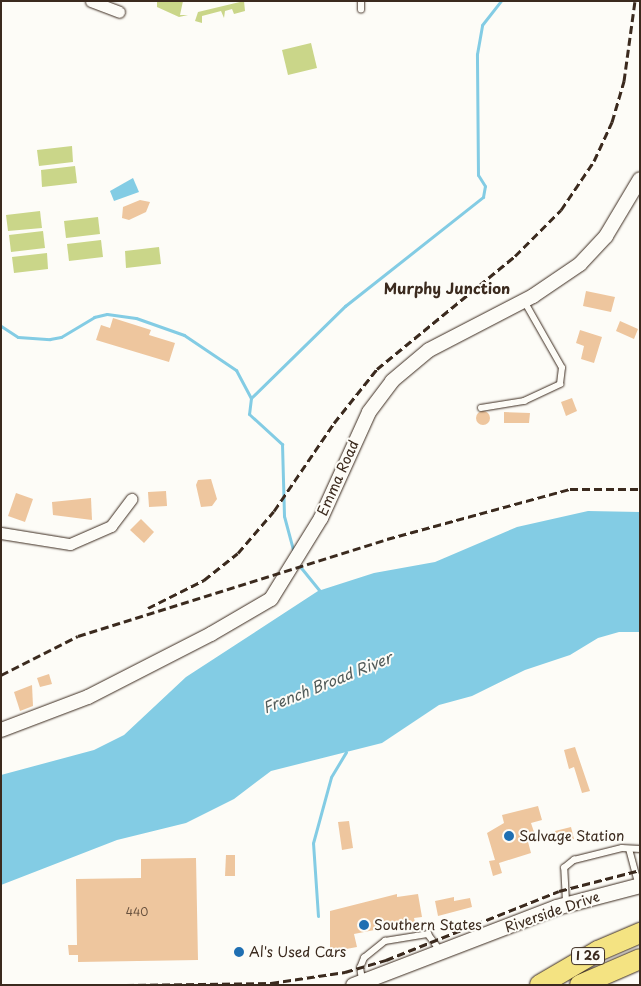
<!DOCTYPE html>
<style>
body{margin:0}
#map{position:relative;width:641px;height:986px;overflow:hidden;background:#fdfcf7;font-family:"Playpen Sans",sans-serif}
div>[style]{position:absolute}
[style*='--x']{left:calc(var(--x)*1px);top:calc(var(--y)*1px);width:calc(var(--w)*1px);rotate:calc(var(--a)*1deg)}
.green>*{inset:0;background:#cad689}
.water>*{inset:0;background:#83cce4}
.stream>*{height:3px;margin:-1.5px;padding:0 1.5px;transform-origin:1.5px;border-radius:1.5px;background:#83cce4}
.building>*{inset:0;background:#eec69e}
.round{border-radius:50%}
.roads{filter:drop-shadow(0 0 1px #3b2a1e) drop-shadow(0 0 1px #3b2a1e)}
.service>*{height:5.5px;margin:-2.75px;padding:0 2.75px;transform-origin:2.75px;border-radius:2.75px;background:#fdfcf7}
.minor>*{height:11px;margin:-5.5px;padding:0 5.5px;transform-origin:5.5px;border-radius:5.5px;background:#fdfcf7}
.tertiary>*{height:14px;margin:-7px;padding:0 7px;transform-origin:7px;border-radius:7px;background:#fdfcf7}
.secondary>*{height:15px;margin:-7.5px;padding:0 7.5px;transform-origin:7.5px;border-radius:7.5px;background:#fdfcf7}
.motorway>*{height:20px;margin:-10px;padding:0 10px;transform-origin:10px;border-radius:10px;background:#f4e382}
.rail>*{height:3px;margin-top:-1.5px;transform-origin:0;background:repeating-linear-gradient(90deg,#3b2a1e 0 8px,transparent 0 12px)}
.dots>*{width:14px;height:14px;translate:-50% -50%;box-sizing:border-box;border:2px solid #fdfcf7;border-radius:50%}
span{translate:-50% -50%;white-space:nowrap;text-align:center;line-height:1.15;-webkit-text-stroke:4px #fdfcf7;paint-order:stroke}
.number-label{font-size:11px;color:#68513e}
.number-label span{-webkit-text-stroke-width:0}
.shield-label span{padding:1px 4px;background:#fdfcf7;border:1px solid;border-radius:4px;-webkit-text-stroke-width:0}
.shield-label{font-size:12px;color:#3b2a1e;font-weight:700}
.street-label{font-size:14px;color:#3b2a1e}
.poi-label{font-size:14px;color:#3b2a1e}
.left{translate:0 -50%;text-align:left}
.neighbourhood-label{font-size:15px;color:#3b2a1e;font-weight:700}
.water-label{font-size:15px;color:#515b59;font-style:italic}
.frame{position:absolute;inset:0;border:2px solid #3b2a1e;pointer-events:none}
</style>
<div id="map">
<div class="green">
<div style="clip-path:polygon(157px 1px,183px 1px,180px 15px,188px 15px,179px 17px,157px 7px)"></div>
<div style="clip-path:polygon(244px 1px,245px 11px,234px 14px,232px 9px,225px 11px,224px 18px,221px 11px,202px 16px,202px 23px,195px 21px,198px 12px)"></div>
<div style="clip-path:polygon(311px 43px,317px 68px,288px 75px,282px 50px)"></div>
<div style="clip-path:polygon(72px 146px,73px 162px,39px 166px,37px 150px)"></div>
<div style="clip-path:polygon(75px 166px,77px 183px,42px 187px,41px 170px)"></div>
<div style="clip-path:polygon(40px 211px,42px 228px,8px 231px,6px 215px)"></div>
<div style="clip-path:polygon(98px 217px,100px 234px,66px 238px,64px 221px)"></div>
<div style="clip-path:polygon(43px 231px,45px 248px,11px 252px,9px 235px)"></div>
<div style="clip-path:polygon(101px 240px,103px 257px,69px 261px,67px 244px)"></div>
<div style="clip-path:polygon(159px 247px,161px 264px,126px 268px,125px 251px)"></div>
<div style="clip-path:polygon(47px 253px,48px 269px,14px 273px,12px 257px)"></div>
</div>
<div class="water">
<div style="clip-path:polygon(133px 178px,139px 192px,114px 201px,110px 191px)"></div>
<div style="clip-path:polygon(588px 511px,640px 512px,640px 632px,619px 632px,598px 638px,570px 655px,525px 670px,472px 696px,439px 705px,382px 743px,271px 771px,234px 799px,186px 823px,117px 840px,1px 885px,1px 775px,94px 750px,124px 735px,186px 677px,318px 591px,374px 573px,435px 562px,517px 527px)"></div>
</div>
<div class="stream">
<div style="--x:1;--y:326;--w:20;--a:33"></div>
<div style="--x:18;--y:337;--w:32;--a:4"></div>
<div style="--x:50;--y:339;--w:11;--a:-10"></div>
<div style="--x:61;--y:337;--w:39;--a:-31"></div>
<div style="--x:94;--y:317;--w:13;--a:-13"></div>
<div style="--x:107;--y:314;--w:29;--a:8"></div>
<div style="--x:136;--y:318;--w:51;--a:19.5"></div>
<div style="--x:184;--y:335;--w:63;--a:33.9"></div>
<div style="--x:236;--y:370;--w:32;--a:62"></div>
<div style="--x:251;--y:398;--w:16;--a:97"></div>
<div style="--x:249;--y:414;--w:45;--a:42.3"></div>
<div style="--x:282;--y:444;--w:72;--a:88.4"></div>
<div style="--x:284;--y:516;--w:38;--a:75"></div>
<div style="--x:251;--y:398;--w:132;--a:-44.4"></div>
<div style="--x:345;--y:306;--w:176;--a:-38.3"></div>
<div style="--x:483;--y:197;--w:11;--a:-80"></div>
<div style="--x:485;--y:186;--w:13;--a:-122"></div>
<div style="--x:478;--y:175;--w:121;--a:-90.5"></div>
<div style="--x:477;--y:54;--w:29;--a:-80"></div>
<div style="--x:482;--y:25;--w:31;--a:-52"></div>
<div style="--x:298;--y:564;--w:38;--a:51"></div>
<div style="--x:318;--y:916;--w:73;--a:-93.9"></div>
<div style="--x:313;--y:843;--w:68;--a:-74.7"></div>
<div style="--x:331;--y:777;--w:29;--a:-59"></div>
</div>
<div class="building">
<div style="clip-path:polygon(140px 200px,150px 202px,146px 212px,129px 220px,122px 218px,123px 207px)"></div>
<div style="clip-path:polygon(586px 291px,615px 297px,611px 312px,583px 306px)"></div>
<div style="clip-path:polygon(113px 318px,151px 330px,149px 335px,175px 343px,169px 362px,96px 340px,101px 325px,110px 328px)"></div>
<div style="clip-path:polygon(620px 321px,638px 329px,634px 339px,616px 331px)"></div>
<div style="clip-path:polygon(580px 330px,602px 337px,594px 363px,581px 359px,584px 346px,576px 343px)"></div>
<div style="clip-path:polygon(572px 398px,577px 411px,566px 416px,561px 402px)"></div>
<div class="round" style="left:476px;top:411px;width:14px;height:14px"></div>
<div style="clip-path:polygon(504px 412px,530px 413px,529px 423px,504px 423px)"></div>
<div style="clip-path:polygon(211px 479px,217px 499px,212px 506px,201px 507px,196px 485px,198px 480px)"></div>
<div style="clip-path:polygon(166px 491px,167px 506px,149px 507px,148px 492px)"></div>
<div style="clip-path:polygon(16px 493px,33px 499px,25px 522px,8px 516px)"></div>
<div style="clip-path:polygon(91px 498px,92px 520px,53px 515px,52px 502px)"></div>
<div style="clip-path:polygon(141px 519px,154px 532px,144px 543px,130px 530px)"></div>
<div style="clip-path:polygon(49px 674px,52px 684px,40px 687px,37px 678px)"></div>
<div style="clip-path:polygon(32px 685px,33px 706px,20px 711px,14px 692px)"></div>
<div style="clip-path:polygon(575px 747px,590px 791px,582px 793px,574px 767px,569px 769px,564px 750px)"></div>
<div style="clip-path:polygon(538px 806px,542px 820px,531px 823px,535px 835px,527px 838px,531px 853px,499px 863px,502px 873px,493px 876px,489px 861px,495px 860px,487px 833px,504px 823px,502px 815px)"></div>
<div style="clip-path:polygon(349px 821px,353px 848px,342px 850px,338px 822px)"></div>
<div style="clip-path:polygon(571px 827px,574px 839px,558px 843px,555px 831px)"></div>
<div style="clip-path:polygon(226px 855px,235px 855px,235px 876px,225px 876px)"></div>
<div style="clip-path:polygon(196px 858px,198px 960px,78px 962px,78px 955px,69px 955px,68px 945px,77px 945px,76px 879px,141px 878px,141px 859px)"></div>
<div style="clip-path:polygon(397px 894px,397px 897px,418px 894px,422px 917px,414px 918px,415px 922px,354px 934px,357px 947px,330px 952px,330px 911px)"></div>
<div style="clip-path:polygon(454px 897px,454px 901px,470px 898px,472px 907px,438px 916px,435px 901px)"></div>
</div>
<div class="roads">
<div class="service">
<div style="--x:361;--y:10;--w:9;--a:-90"></div>
<div style="--x:481;--y:408;--w:44;--a:-9.2"></div>
<div style="--x:524;--y:401;--w:40;--a:-25"></div>
<div style="--x:560;--y:384;--w:16;--a:-83"></div>
<div style="--x:562;--y:368;--w:77;--a:-119.6"></div>
<div style="--x:630;--y:851;--w:35;--a:75"></div>
<div style="--x:566;--y:902;--w:34;--a:-93"></div>
<div style="--x:564;--y:868;--w:13;--a:-39"></div>
<div style="--x:574;--y:860;--w:49;--a:-14"></div>
<div style="--x:622;--y:848;--w:18;--a:3"></div>
<div style="--x:362;--y:980;--w:12;--a:-99"></div>
<div style="--x:360;--y:968;--w:11;--a:-68"></div>
<div style="--x:364;--y:958;--w:27;--a:-39"></div>
<div style="--x:385;--y:941;--w:44;--a:-9.2"></div>
<div style="--x:428;--y:934;--w:21;--a:53"></div>
</div>
<div class="minor">
<div style="--x:91;--y:1;--w:30;--a:21"></div>
<div style="--x:1;--y:533;--w:70;--a:9.1"></div>
<div style="--x:70;--y:544;--w:45;--a:-23.7"></div>
<div style="--x:111;--y:526;--w:34;--a:-53"></div>
</div>
<div class="tertiary">
<div style="--x:1;--y:730;--w:93;--a:-20.8"></div>
<div style="--x:88;--y:697;--w:138;--a:-27.1"></div>
<div style="--x:211;--y:634;--w:69;--a:-30.3"></div>
<div style="--x:271;--y:599;--w:95;--a:-58.3"></div>
<div style="--x:321;--y:518;--w:116;--a:-65.6"></div>
<div style="--x:369;--y:412;--w:39;--a:-53"></div>
<div style="--x:392;--y:381;--w:48;--a:-40"></div>
<div style="--x:429;--y:350;--w:117;--a:-27.4"></div>
<div style="--x:533;--y:296;--w:57;--a:-34.2"></div>
<div style="--x:580;--y:264;--w:38;--a:-47"></div>
<div style="--x:606;--y:236;--w:66;--a:-59.2"></div>
</div>
<div class="secondary">
<div style="--x:353;--y:985;--w:217;--a:-21"></div>
<div style="--x:556;--y:907;--w:87;--a:-14.7"></div>
</div>
<div class="motorway">
<div style="--x:540;--y:985;--w:67;--a:-30.4"></div>
<div style="--x:598;--y:951;--w:46;--a:-23.2"></div>
<div style="--x:580;--y:985;--w:65;--a:-23.4"></div>
</div>
</div>
<div class="rail">
<div style="--x:148;--y:608;--w:63;--a:-26.6"></div>
<div style="--x:204;--y:580;--w:43;--a:-38.5"></div>
<div style="--x:238;--y:553;--w:55;--a:-49.4"></div>
<div style="--x:274;--y:511;--w:107;--a:-55.7"></div>
<div style="--x:334;--y:423;--w:69;--a:-51.5"></div>
<div style="--x:377;--y:369;--w:178;--a:-39.3"></div>
<div style="--x:515;--y:256;--w:65;--a:-45"></div>
<div style="--x:561;--y:210;--w:59;--a:-56"></div>
<div style="--x:594;--y:161;--w:43;--a:-65.2"></div>
<div style="--x:612;--y:122;--w:43;--a:-73.7"></div>
<div style="--x:624;--y:81;--w:81;--a:-82.2"></div>
<div style="--x:1;--y:675;--w:86;--a:-26.9"></div>
<div style="--x:78;--y:636;--w:324;--a:-17.4"></div>
<div style="--x:387;--y:539;--w:190;--a:-15.3"></div>
<div style="--x:570;--y:489;--w:70;--a:0"></div>
<div style="--x:126;--y:985;--w:145;--a:-0.8"></div>
<div style="--x:271;--y:983;--w:75;--a:-8.5"></div>
<div style="--x:345;--y:972;--w:43;--a:-16.3"></div>
<div style="--x:386;--y:960;--w:186;--a:-21.7"></div>
<div style="--x:559;--y:891;--w:84;--a:-14.5"></div>
</div>
<div class="dots">
<div style="left:509px;top:836px;background:#1f6fb2"></div>
<div style="left:364px;top:925px;background:#1f6fb2"></div>
<div style="left:239px;top:952px;background:#1f6fb2"></div>
</div>
<div class="number-label">
<span style="left:137px;top:912px">440</span>
</div>
<div class="shield-label">
<span style="left:588px;top:956px">I 26</span>
</div>
<div class="street-label">
<span style="left:338px;top:478px;rotate:-66deg">Emma Road</span>
<span style="left:552px;top:912px;rotate:-19deg">Riverside Drive</span>
</div>
<div class="poi-label">
<span class="left" style="left:519px;top:836px">Salvage Station</span>
<span class="left" style="left:374px;top:925px">Southern States</span>
<span class="left" style="left:249px;top:952px">Al's Used Cars</span>
</div>
<div class="neighbourhood-label">
<span style="left:447px;top:288px">Murphy Junction</span>
</div>
<div class="water-label">
<span style="left:327px;top:682px;rotate:-22deg">French Broad River</span>
</div>
<div class="frame"></div>
</div>
